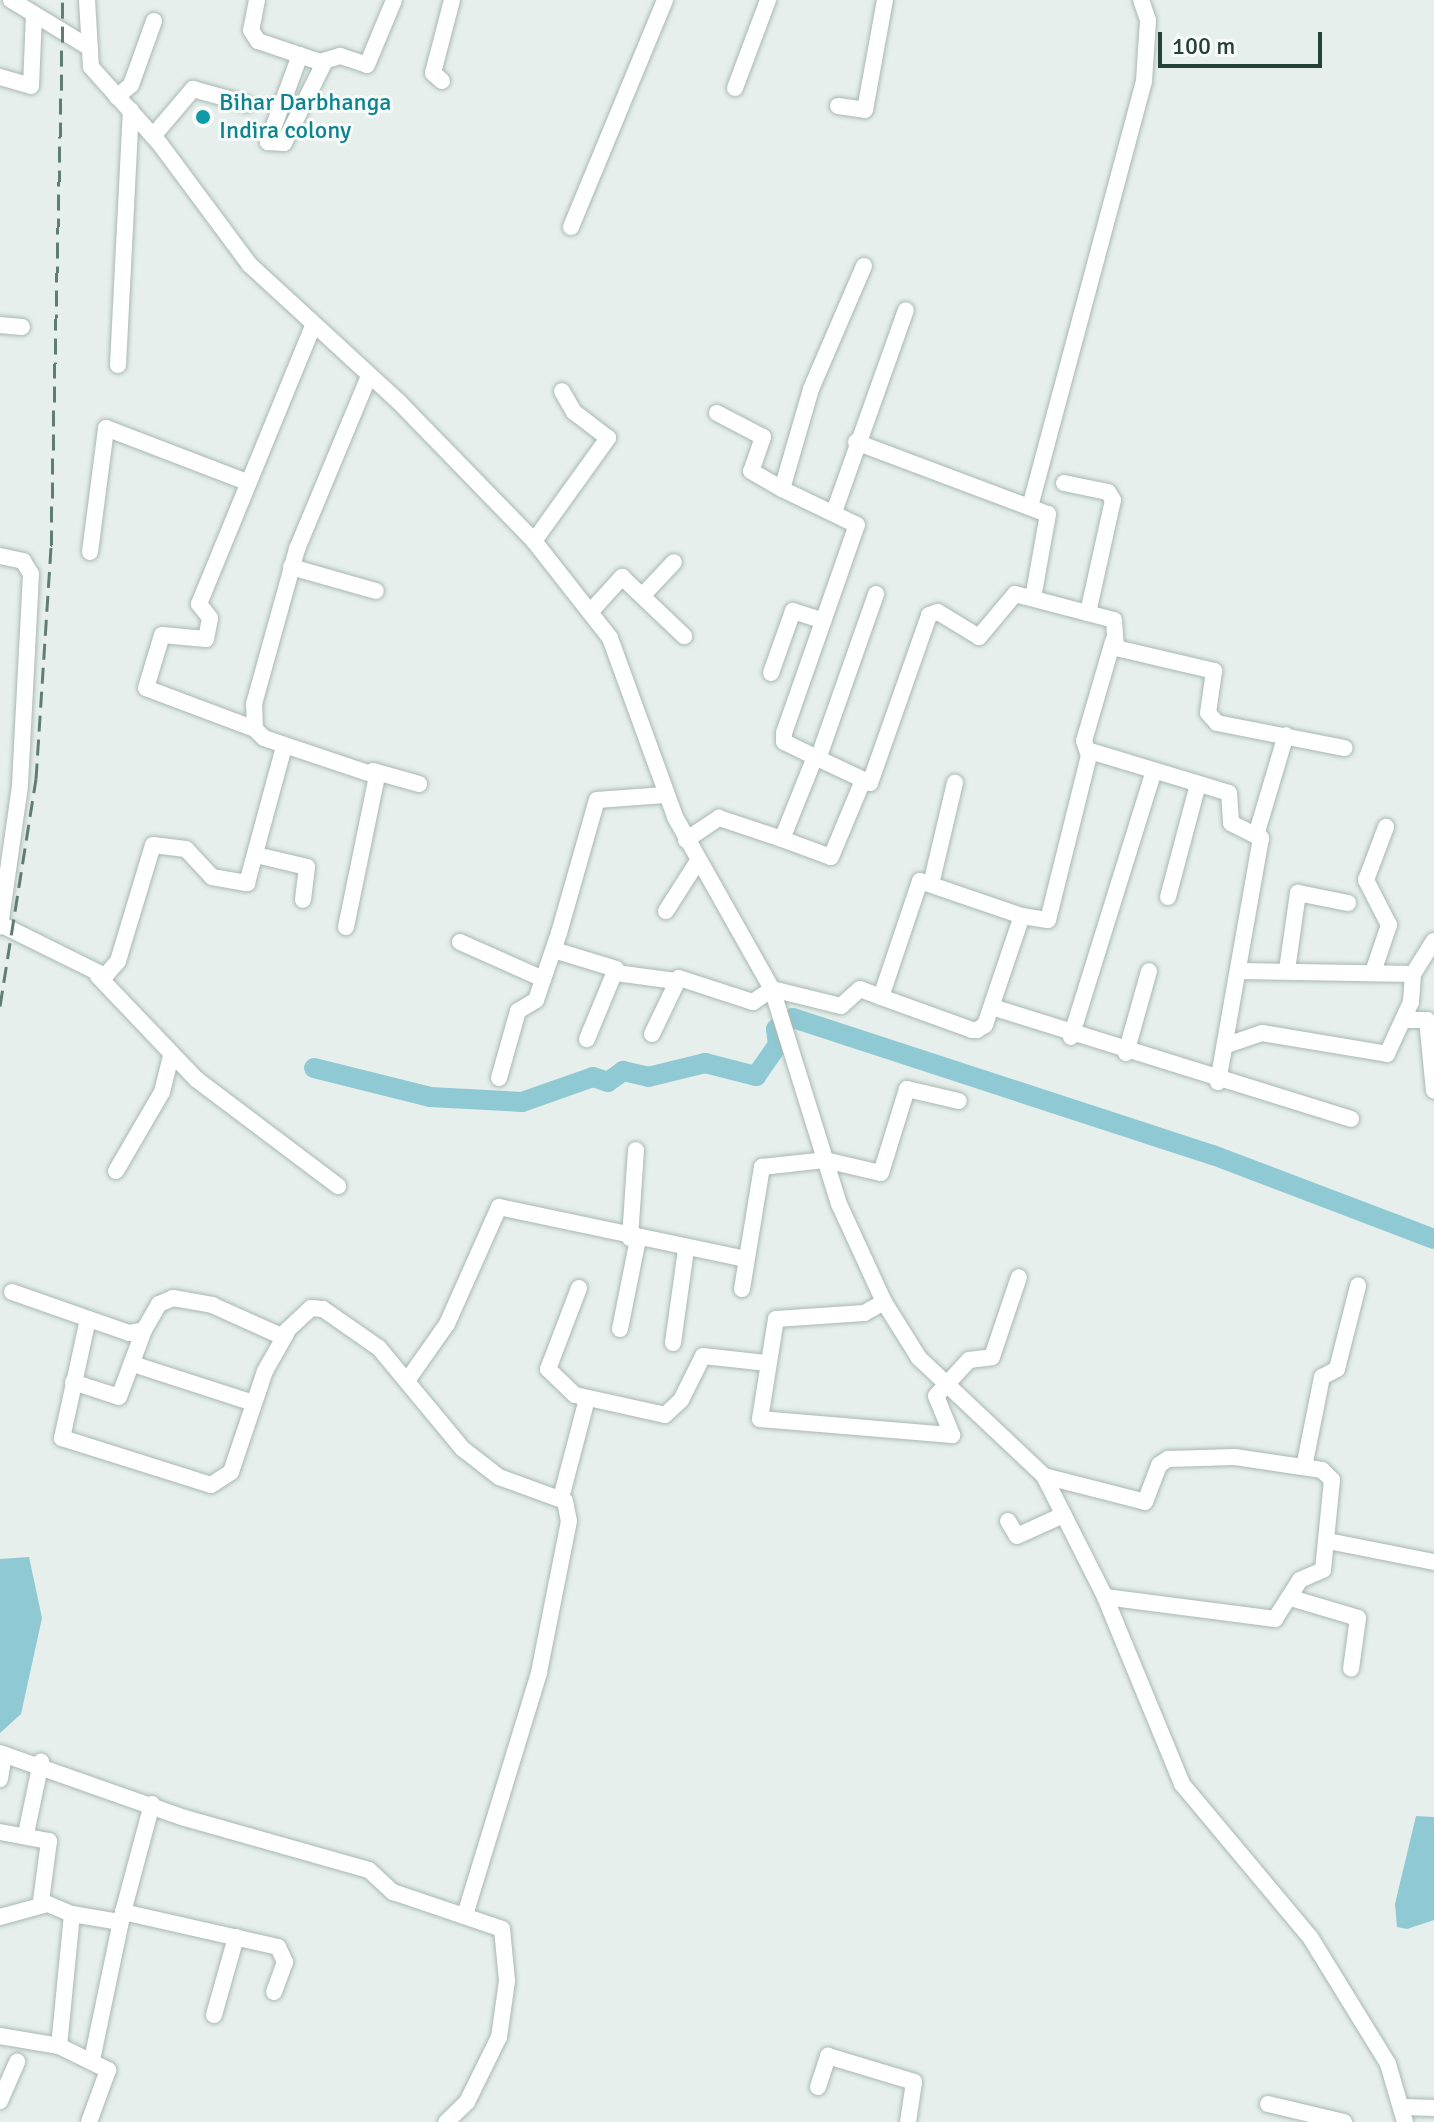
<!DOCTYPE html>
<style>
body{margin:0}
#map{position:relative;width:1434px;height:2122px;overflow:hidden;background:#e6efeb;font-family:Signika,sans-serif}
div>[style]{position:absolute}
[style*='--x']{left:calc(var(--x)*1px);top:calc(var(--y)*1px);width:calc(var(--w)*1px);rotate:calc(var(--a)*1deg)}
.water>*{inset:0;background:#8ec9d4}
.river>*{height:20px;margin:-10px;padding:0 10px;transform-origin:10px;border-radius:10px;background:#8ec9d4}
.roads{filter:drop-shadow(0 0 2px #a8b8b2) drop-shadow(0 0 2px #a8b8b2)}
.minor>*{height:16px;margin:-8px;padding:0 8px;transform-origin:8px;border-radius:8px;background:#fff}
.rail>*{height:3px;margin-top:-1.5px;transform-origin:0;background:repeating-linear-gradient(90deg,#5f7d75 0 16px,transparent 0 24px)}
.dots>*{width:22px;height:22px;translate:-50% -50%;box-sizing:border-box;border:4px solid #f7fbf9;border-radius:50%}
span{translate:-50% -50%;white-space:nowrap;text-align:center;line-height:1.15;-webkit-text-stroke:6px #f7fbf9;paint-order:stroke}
.culture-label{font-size:24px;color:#0d838f}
.left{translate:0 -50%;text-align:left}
.scale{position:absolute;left:1158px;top:32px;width:164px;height:36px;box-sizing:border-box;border:4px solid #24423a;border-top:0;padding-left:10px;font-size:24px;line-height:28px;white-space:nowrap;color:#24423a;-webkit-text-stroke:6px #f7fbf9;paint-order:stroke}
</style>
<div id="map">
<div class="water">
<div style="clip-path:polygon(29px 1557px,42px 1618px,21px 1714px,0 1733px,0 1559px)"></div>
<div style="clip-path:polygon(1416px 1816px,1434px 1817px,1434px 1920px,1407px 1929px,1397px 1927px,1395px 1904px)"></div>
</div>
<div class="river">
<div style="--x:314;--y:1068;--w:120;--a:14"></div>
<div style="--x:430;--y:1097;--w:92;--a:3.1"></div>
<div style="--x:522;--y:1102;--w:75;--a:-19.4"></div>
<div style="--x:593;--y:1077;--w:16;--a:18"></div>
<div style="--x:608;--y:1082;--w:19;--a:-36"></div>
<div style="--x:623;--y:1071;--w:26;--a:13"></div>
<div style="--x:648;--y:1077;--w:59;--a:-13.8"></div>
<div style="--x:705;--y:1063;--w:53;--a:14.3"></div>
<div style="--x:756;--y:1076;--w:38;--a:-55"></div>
<div style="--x:778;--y:1045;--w:16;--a:-97"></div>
<div style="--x:776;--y:1029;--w:20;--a:-33"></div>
<div style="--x:793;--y:1018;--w:442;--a:18.1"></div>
<div style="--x:1213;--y:1155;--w:236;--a:20.8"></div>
</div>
<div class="roads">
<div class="minor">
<div style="--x:11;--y:0;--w:87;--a:31.3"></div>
<div style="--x:87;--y:0;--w:67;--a:86.6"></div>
<div style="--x:91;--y:67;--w:103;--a:48.1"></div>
<div style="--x:160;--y:144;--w:151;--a:53.4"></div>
<div style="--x:250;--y:265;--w:202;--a:42.6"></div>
<div style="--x:399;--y:402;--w:194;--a:45.8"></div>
<div style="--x:534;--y:541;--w:123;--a:51.9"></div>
<div style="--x:610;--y:638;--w:190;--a:70"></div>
<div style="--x:675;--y:817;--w:197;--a:60.6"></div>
<div style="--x:772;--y:989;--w:225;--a:72.7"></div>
<div style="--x:839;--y:1204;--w:108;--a:65.3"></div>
<div style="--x:884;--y:1302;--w:66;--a:58"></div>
<div style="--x:919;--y:1358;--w:172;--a:43.3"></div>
<div style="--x:1044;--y:1476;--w:136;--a:63.2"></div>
<div style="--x:1105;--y:1597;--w:202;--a:67.6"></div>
<div style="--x:1182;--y:1784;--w:199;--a:50.1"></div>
<div style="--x:1310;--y:1937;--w:149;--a:58.4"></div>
<div style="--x:1388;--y:2064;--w:60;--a:73.7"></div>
<div style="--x:257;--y:0;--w:31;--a:101"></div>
<div style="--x:251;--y:30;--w:13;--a:58"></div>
<div style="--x:258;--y:41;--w:65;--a:18.7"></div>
<div style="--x:320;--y:62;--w:21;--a:-17"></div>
<div style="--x:340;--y:56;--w:28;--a:18"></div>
<div style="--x:367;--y:65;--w:70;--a:-67.4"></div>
<div style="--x:300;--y:55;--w:93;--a:110.2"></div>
<div style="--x:268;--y:142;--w:16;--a:4"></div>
<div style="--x:284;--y:143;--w:92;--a:-63.4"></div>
<div style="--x:0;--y:77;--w:32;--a:16"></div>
<div style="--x:31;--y:86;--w:72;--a:-87.6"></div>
<div style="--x:442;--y:81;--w:12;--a:-138"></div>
<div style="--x:433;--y:73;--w:75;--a:-75.4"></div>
<div style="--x:735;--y:88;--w:94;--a:-69.4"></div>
<div style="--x:117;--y:97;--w:18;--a:-41"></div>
<div style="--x:131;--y:85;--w:68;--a:-70.2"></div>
<div style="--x:838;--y:106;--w:27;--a:8"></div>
<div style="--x:865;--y:110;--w:112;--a:-79.7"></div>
<div style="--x:153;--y:136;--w:62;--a:-49.6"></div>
<div style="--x:193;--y:89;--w:56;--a:15.5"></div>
<div style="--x:571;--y:227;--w:246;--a:-67.5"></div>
<div style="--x:0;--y:325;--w:22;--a:5"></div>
<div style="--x:118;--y:365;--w:255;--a:-87.1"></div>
<div style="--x:717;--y:413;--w:52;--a:27.6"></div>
<div style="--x:763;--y:437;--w:36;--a:109"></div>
<div style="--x:751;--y:471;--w:36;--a:30"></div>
<div style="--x:856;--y:442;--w:205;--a:20.6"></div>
<div style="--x:1048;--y:514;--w:85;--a:100.1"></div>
<div style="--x:1064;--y:483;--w:45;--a:11.6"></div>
<div style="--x:1108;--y:492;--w:9;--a:58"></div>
<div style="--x:1113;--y:500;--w:116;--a:102.5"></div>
<div style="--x:1031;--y:503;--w:437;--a:-75"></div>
<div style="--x:1144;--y:81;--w:61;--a:-86.2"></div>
<div style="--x:1148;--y:20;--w:21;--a:-109"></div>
<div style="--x:834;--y:512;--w:214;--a:-70.4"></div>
<div style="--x:534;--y:541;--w:127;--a:-54.3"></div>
<div style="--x:608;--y:438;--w:43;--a:-142.6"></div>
<div style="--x:574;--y:412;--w:24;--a:-120"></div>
<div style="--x:90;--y:552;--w:125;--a:-82.6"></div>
<div style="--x:106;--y:428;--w:148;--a:21"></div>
<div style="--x:0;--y:556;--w:24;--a:12"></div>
<div style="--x:23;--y:561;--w:15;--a:58"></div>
<div style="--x:31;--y:574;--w:212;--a:93"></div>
<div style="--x:20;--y:786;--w:142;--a:98.1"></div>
<div style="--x:291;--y:567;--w:88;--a:15.8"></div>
<div style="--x:643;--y:595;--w:45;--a:-46.8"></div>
<div style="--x:592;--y:610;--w:45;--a:-47.7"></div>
<div style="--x:622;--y:577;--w:86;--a:43.6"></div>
<div style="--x:771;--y:673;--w:66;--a:-70.5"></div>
<div style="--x:793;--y:611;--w:32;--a:18"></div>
<div style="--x:255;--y:729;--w:116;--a:-159.4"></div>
<div style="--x:146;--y:688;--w:55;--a:-73.2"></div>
<div style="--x:162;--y:635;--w:44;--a:5.2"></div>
<div style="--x:206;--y:639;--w:21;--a:-79"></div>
<div style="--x:210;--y:618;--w:18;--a:-128"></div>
<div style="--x:199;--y:604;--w:297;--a:-67.7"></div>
<div style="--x:1088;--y:753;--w:13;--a:-108"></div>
<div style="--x:1084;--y:741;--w:104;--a:-73.8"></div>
<div style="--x:815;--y:757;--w:61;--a:25.3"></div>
<div style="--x:870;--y:783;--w:178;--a:-70.6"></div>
<div style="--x:929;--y:615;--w:9;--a:-18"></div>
<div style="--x:938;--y:612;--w:48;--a:31.4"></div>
<div style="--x:979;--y:637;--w:56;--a:-50.1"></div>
<div style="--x:1015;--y:594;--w:102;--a:14.7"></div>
<div style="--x:1114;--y:620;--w:28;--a:86"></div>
<div style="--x:1116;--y:648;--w:101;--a:13.2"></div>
<div style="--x:1214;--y:671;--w:42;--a:98.1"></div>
<div style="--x:1208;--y:713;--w:13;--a:48"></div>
<div style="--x:1217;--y:723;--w:130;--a:11.1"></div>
<div style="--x:818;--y:759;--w:175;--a:-70.6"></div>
<div style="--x:373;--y:771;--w:48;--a:15.8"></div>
<div style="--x:1257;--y:832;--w:101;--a:-73.4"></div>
<div style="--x:782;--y:839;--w:52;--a:20.2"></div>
<div style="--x:831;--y:857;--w:80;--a:-67.3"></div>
<div style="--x:686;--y:840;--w:40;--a:-34"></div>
<div style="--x:719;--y:818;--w:66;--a:18.4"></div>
<div style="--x:782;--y:839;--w:88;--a:-68.1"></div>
<div style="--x:815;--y:757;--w:34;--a:-154"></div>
<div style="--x:784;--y:742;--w:9;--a:-90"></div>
<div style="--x:784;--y:733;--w:220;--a:-70.7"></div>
<div style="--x:857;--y:525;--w:83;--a:-154.4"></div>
<div style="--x:782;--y:489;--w:104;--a:-73.8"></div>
<div style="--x:811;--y:389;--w:134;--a:-66.7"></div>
<div style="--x:256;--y:855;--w:52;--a:13.2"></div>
<div style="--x:307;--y:867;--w:33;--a:97"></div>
<div style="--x:932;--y:880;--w:100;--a:-76.7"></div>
<div style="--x:1168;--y:897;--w:117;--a:-75.1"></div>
<div style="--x:666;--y:911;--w:59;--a:-57.4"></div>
<div style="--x:1022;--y:916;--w:26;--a:9"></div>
<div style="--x:1048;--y:920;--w:174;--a:-76"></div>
<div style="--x:1090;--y:751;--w:145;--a:16.8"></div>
<div style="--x:1229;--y:793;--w:30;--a:86"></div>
<div style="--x:1231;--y:823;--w:34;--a:27"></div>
<div style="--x:1261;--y:838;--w:248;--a:100"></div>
<div style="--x:0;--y:924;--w:117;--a:26.3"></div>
<div style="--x:105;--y:976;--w:20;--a:-49"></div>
<div style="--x:118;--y:961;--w:121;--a:-73.2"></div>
<div style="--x:153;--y:845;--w:33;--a:7"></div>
<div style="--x:186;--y:849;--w:38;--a:47"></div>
<div style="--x:212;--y:877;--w:36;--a:10"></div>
<div style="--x:247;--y:883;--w:141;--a:-74.8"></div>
<div style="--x:346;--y:927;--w:154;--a:-78.4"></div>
<div style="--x:377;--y:776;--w:119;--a:-161.4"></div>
<div style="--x:264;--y:738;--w:13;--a:-135"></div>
<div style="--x:255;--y:729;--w:25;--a:-92"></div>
<div style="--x:254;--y:704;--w:161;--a:-74.5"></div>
<div style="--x:297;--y:549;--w:187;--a:-67.4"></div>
<div style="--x:460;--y:942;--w:91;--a:24"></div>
<div style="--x:554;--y:950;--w:65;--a:17"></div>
<div style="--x:616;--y:969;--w:76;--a:112.5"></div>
<div style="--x:1287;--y:970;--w:78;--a:-81.9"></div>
<div style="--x:1298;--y:893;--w:51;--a:11.3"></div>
<div style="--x:1239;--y:971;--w:174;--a:1"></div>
<div style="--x:1413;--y:974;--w:39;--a:-58"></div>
<div style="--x:1373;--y:972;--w:50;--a:-71.2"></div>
<div style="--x:1389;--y:925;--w:51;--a:-117.1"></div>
<div style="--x:1366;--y:880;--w:57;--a:-69.3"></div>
<div style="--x:616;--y:973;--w:60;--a:7.7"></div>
<div style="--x:98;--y:976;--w:142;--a:46.4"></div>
<div style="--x:196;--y:1079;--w:178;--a:37"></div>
<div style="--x:992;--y:1007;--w:376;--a:17.3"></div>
<div style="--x:1405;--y:1020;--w:22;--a:0"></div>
<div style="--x:1427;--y:1020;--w:71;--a:84.4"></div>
<div style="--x:652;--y:1034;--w:62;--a:-64.3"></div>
<div style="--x:679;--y:978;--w:78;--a:18"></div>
<div style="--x:753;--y:1002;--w:23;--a:-34"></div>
<div style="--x:772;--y:989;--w:71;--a:13.8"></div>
<div style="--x:841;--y:1006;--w:25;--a:-42"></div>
<div style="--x:860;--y:989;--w:22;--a:21"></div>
<div style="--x:881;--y:997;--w:97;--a:19.9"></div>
<div style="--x:972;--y:1030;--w:5;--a:0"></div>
<div style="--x:977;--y:1030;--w:9;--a:-32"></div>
<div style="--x:985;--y:1025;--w:115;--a:-71.3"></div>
<div style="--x:1022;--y:916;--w:108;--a:-161.1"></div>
<div style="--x:920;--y:881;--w:122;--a:108.6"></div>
<div style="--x:1071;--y:1037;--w:279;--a:-72.7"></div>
<div style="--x:1227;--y:1045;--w:37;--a:-19"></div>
<div style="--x:1262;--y:1033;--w:127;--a:9.5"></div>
<div style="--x:1387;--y:1054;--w:57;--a:-65.2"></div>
<div style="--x:1411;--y:1002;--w:28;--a:-86"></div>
<div style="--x:1126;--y:1053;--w:85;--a:-74.3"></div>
<div style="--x:499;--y:1078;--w:70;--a:-74.2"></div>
<div style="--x:518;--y:1011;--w:21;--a:-31"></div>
<div style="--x:536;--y:1000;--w:71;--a:-71.1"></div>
<div style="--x:559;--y:933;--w:138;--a:-74.1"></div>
<div style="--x:597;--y:800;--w:68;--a:-4.2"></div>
<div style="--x:116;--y:1171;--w:91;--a:-59.8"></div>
<div style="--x:162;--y:1092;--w:38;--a:-76"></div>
<div style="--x:630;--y:1238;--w:88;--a:-86.1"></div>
<div style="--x:579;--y:1288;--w:87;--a:110.9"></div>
<div style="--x:548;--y:1369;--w:37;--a:44"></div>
<div style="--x:575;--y:1395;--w:92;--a:12.5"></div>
<div style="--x:665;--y:1415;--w:22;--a:-43"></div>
<div style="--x:681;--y:1400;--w:49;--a:-63.4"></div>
<div style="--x:703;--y:1356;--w:63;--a:6.3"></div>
<div style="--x:742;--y:1289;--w:124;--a:-80.7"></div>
<div style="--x:762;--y:1167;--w:63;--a:-6.3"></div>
<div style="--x:825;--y:1160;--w:57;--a:13.1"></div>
<div style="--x:881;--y:1173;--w:88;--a:-72.8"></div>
<div style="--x:907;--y:1089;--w:53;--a:13"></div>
<div style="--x:12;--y:1292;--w:124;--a:19.3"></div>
<div style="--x:129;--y:1333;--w:15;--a:-11"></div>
<div style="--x:144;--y:1330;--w:30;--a:-60"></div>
<div style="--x:159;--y:1304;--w:15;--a:-23"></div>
<div style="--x:173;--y:1298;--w:40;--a:10"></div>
<div style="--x:212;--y:1305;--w:76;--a:24.2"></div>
<div style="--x:281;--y:1336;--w:41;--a:-43"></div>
<div style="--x:311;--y:1308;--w:12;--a:5"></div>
<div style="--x:323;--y:1309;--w:68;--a:34.9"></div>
<div style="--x:379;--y:1348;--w:131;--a:50.3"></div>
<div style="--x:463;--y:1449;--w:46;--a:37.9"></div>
<div style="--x:499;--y:1477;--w:70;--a:20"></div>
<div style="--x:565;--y:1501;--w:20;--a:79"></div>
<div style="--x:569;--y:1521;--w:155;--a:101.2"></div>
<div style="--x:539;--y:1673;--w:253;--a:107"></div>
<div style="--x:884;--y:1302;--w:23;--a:151"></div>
<div style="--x:864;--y:1313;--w:88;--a:176.1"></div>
<div style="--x:776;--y:1319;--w:101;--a:99.1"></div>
<div style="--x:760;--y:1419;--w:193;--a:4.8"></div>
<div style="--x:952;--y:1435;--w:42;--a:-112.3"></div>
<div style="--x:936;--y:1396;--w:49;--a:-47.5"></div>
<div style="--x:969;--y:1360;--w:23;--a:-7"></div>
<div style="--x:992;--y:1357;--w:84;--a:-71.4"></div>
<div style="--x:88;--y:1319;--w:122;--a:102.3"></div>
<div style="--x:62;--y:1438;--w:156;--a:17.5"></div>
<div style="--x:211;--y:1485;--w:24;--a:-33"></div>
<div style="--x:231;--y:1472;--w:107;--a:-71.4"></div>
<div style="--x:265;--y:1371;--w:43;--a:-60.4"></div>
<div style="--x:620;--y:1329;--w:92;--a:-78.7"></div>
<div style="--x:673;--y:1343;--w:95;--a:-82.1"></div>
<div style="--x:133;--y:1364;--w:127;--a:17.9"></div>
<div style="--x:409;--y:1378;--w:66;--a:-54.9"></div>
<div style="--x:447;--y:1324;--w:128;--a:-66"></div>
<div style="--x:499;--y:1207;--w:252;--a:11.9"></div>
<div style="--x:73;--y:1382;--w:48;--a:18.1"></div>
<div style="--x:119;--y:1397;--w:72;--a:-69.5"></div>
<div style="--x:1304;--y:1467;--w:92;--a:-78.7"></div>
<div style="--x:1322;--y:1377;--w:17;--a:-28"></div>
<div style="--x:1337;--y:1369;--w:86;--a:-75.8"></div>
<div style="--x:1044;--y:1476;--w:104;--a:14.4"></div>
<div style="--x:1145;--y:1502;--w:40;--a:-69"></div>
<div style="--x:1159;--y:1465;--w:11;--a:-34"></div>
<div style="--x:1168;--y:1459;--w:67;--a:-1.7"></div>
<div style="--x:1235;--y:1457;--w:88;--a:8.5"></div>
<div style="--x:1322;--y:1470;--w:14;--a:45"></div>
<div style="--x:1332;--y:1480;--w:90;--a:95.7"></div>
<div style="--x:1323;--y:1570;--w:25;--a:157"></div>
<div style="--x:1300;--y:1580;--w:46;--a:122.7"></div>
<div style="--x:1275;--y:1619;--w:171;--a:-172.6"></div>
<div style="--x:561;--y:1498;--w:102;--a:-75.3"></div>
<div style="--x:1008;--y:1521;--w:17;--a:59"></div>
<div style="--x:1017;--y:1536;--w:51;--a:-24.5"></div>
<div style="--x:1328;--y:1541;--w:108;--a:11.2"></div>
<div style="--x:1291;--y:1598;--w:70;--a:16.6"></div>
<div style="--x:1358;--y:1618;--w:51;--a:97.8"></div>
<div style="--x:0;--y:1753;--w:196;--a:19.4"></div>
<div style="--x:185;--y:1818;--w:191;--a:15.8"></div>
<div style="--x:369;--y:1870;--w:33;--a:43"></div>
<div style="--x:393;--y:1892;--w:115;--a:18.7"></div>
<div style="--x:502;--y:1929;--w:52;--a:84.5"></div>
<div style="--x:507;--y:1981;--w:57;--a:98.1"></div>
<div style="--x:499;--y:2037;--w:72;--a:116.2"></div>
<div style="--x:467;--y:2102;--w:29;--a:136"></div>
<div style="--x:0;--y:1779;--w:25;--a:-81"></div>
<div style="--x:152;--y:1804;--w:112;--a:105"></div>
<div style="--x:123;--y:1912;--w:159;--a:12.7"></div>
<div style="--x:278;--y:1947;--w:17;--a:65"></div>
<div style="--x:285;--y:1962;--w:32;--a:110"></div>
<div style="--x:0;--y:1832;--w:50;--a:10.4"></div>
<div style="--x:49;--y:1841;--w:61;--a:97.6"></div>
<div style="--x:41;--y:1901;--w:34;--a:23"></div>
<div style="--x:72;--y:1914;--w:133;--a:95.6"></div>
<div style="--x:59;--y:2046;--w:55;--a:26.1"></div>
<div style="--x:108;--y:2070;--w:55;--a:110.1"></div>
<div style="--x:26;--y:1834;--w:74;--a:-78.2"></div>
<div style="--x:72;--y:1914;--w:49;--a:9.5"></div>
<div style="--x:0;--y:1917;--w:46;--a:-15.3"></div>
<div style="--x:214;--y:2015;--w:81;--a:-74.2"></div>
<div style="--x:0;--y:2036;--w:60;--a:9.6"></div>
<div style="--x:92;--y:2060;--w:151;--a:-78.2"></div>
<div style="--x:818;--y:2087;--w:33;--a:-72"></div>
<div style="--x:828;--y:2056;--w:90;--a:16.8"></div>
<div style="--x:914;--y:2082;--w:40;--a:98.5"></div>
<div style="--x:0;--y:2101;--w:43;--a:-66.4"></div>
<div style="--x:1268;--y:2104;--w:78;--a:13.3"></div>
<div style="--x:1404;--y:2107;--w:30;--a:2"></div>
</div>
</div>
<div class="rail">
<div style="--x:0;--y:1006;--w:230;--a:-81"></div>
<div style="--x:36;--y:779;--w:233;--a:-86.3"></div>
<div style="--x:51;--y:546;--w:546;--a:-88.74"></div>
</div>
<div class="dots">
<div style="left:203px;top:117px;background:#0f9aa8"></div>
</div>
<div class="culture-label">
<span class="left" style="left:219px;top:117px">Bihar Darbhanga<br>Indira colony</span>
</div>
<div class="scale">100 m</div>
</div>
